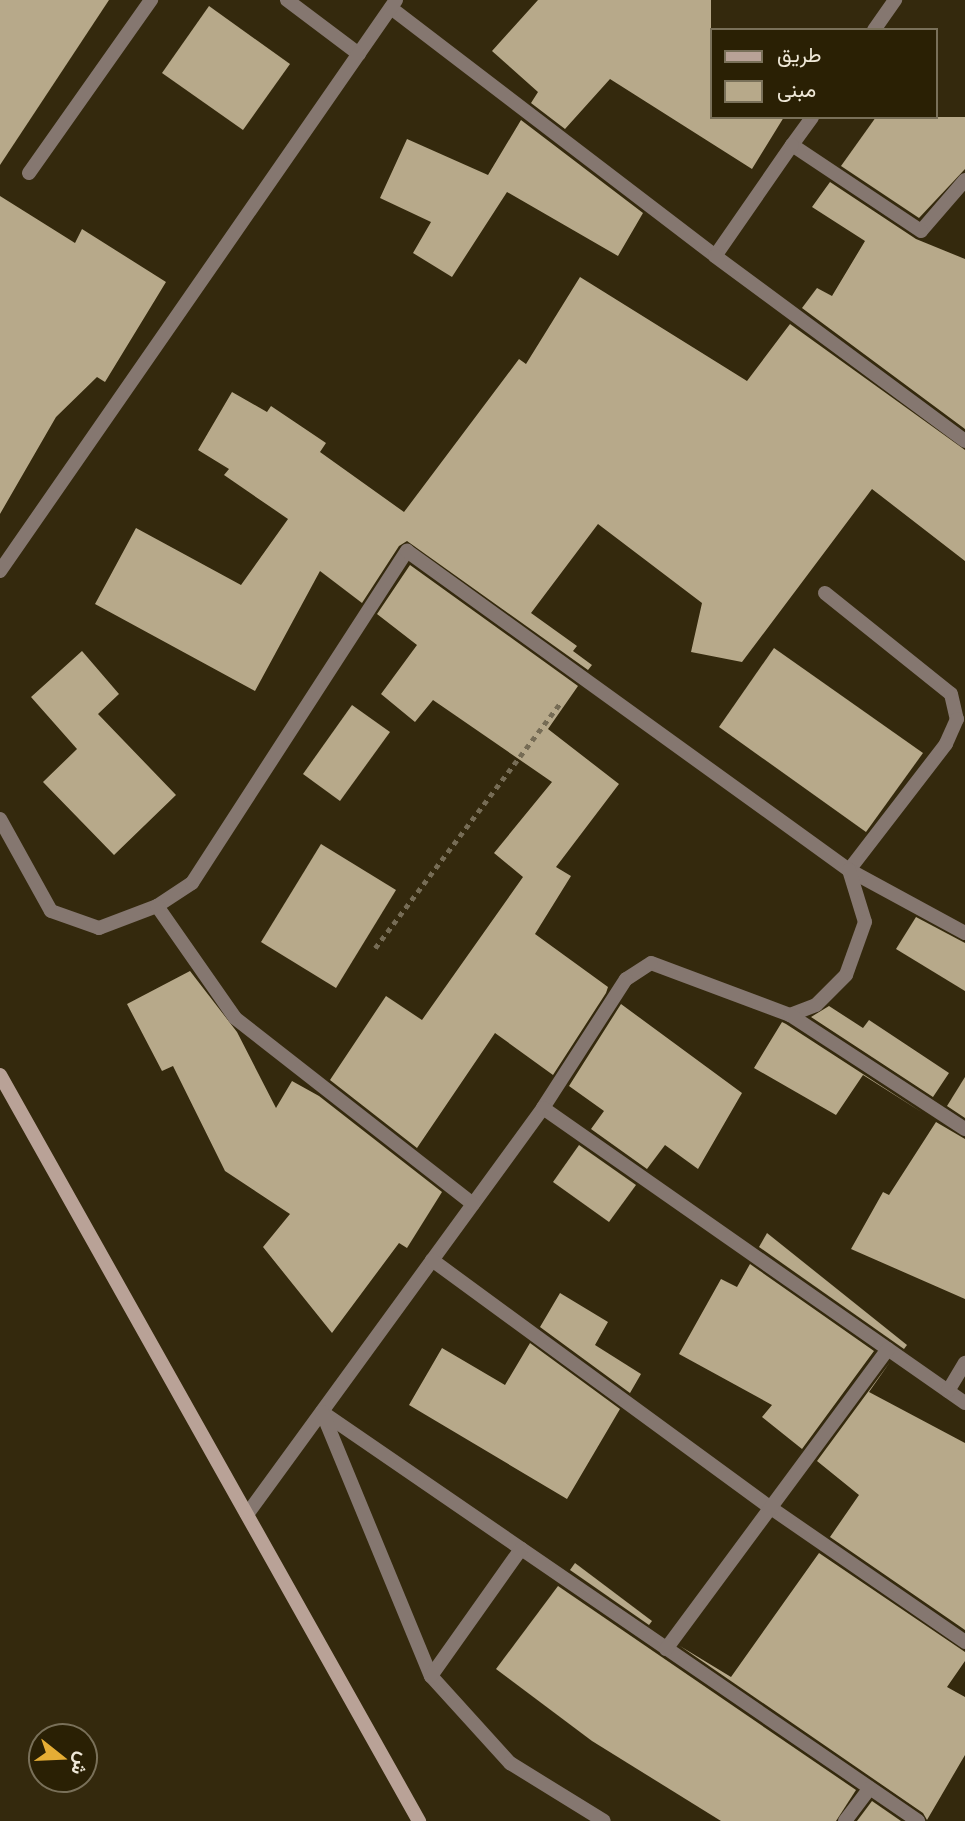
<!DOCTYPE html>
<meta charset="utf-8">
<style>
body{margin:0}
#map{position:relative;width:965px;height:1821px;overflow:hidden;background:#34290d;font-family:Ubuntu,Vazirmatn,sans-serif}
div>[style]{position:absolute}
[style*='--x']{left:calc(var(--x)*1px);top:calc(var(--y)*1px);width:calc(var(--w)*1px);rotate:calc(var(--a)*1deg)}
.building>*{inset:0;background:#b7a98a}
.path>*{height:4.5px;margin-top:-2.25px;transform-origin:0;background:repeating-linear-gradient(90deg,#766c55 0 5px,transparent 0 10px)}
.minor>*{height:14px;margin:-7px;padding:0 7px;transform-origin:7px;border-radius:7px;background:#857770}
.secondary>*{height:14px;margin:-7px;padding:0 7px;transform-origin:7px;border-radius:7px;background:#b9a297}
span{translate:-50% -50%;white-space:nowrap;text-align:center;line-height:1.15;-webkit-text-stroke:7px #2a2004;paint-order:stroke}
.legend{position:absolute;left:710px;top:28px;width:228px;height:91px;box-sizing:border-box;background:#2a2004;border:2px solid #797059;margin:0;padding:9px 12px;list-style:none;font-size:21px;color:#efe8d8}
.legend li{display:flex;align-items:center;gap:14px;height:35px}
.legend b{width:35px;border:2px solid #797059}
.north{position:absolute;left:28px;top:1723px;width:70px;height:70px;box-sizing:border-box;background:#2a2004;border:2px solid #797059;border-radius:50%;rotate:108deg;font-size:19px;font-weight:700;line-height:28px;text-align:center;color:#efe8d8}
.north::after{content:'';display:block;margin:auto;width:24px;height:32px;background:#e5ad35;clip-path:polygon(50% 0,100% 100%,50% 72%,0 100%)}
</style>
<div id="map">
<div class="building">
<div style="clip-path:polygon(0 0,109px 0,0 165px)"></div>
<div style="clip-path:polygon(538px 0,711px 0,711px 117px,784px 117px,752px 169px,610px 79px,565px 129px,531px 103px,538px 92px,492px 51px)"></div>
<div style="clip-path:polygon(209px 6px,290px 64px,243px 130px,162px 73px)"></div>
<div style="clip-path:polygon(876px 117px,965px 117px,965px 169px,919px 218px,841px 166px)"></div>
<div style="clip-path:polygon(521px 120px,643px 213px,618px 256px,507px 192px,452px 277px,413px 253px,431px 222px,380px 198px,407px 139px,488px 175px)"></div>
<div style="clip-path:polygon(830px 182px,916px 239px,965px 259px,965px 429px,802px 308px,817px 288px,832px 296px,865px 241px,812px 207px)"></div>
<div style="clip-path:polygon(0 196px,75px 243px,82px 229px,166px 282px,105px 382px,97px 377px,56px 417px,0 514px)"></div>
<div style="clip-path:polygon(580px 277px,747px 381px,790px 324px,965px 450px,965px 561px,872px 489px,742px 662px,691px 652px,702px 603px,598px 524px,531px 613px,577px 646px,573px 651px,592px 665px,588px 670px,407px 541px,399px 546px,362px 603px,320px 571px,255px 691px,95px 604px,136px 528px,241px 585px,288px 519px,224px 475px,229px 469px,198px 450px,232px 392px,267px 412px,271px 406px,326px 443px,320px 452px,404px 512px,519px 359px,526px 364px)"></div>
<div style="clip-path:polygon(410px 565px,578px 686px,548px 729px,619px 784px,556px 867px,571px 876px,535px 934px,608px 987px,606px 993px,553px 1075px,495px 1033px,417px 1148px,330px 1080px,386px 996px,422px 1020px,523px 877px,494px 853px,552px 782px,433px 700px,415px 722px,381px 694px,417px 645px,377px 614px)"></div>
<div style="clip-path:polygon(774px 648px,923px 753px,866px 832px,719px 727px)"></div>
<div style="clip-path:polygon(82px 651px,119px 694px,98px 714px,176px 795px,114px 855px,43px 782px,77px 749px,31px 697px)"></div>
<div style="clip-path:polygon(352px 705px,390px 732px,340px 801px,303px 774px)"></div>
<div style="clip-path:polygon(321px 844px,396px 890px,336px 988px,261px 942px)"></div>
<div style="clip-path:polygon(916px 917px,965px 943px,965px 991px,896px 949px)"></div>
<div style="clip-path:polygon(190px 971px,237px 1032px,276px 1108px,292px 1081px,319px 1096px,442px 1192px,407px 1248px,399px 1243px,332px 1333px,263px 1247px,290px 1214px,225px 1171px,173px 1066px,162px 1071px,127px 1004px)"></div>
<div style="clip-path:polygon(621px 1004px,742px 1093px,698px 1169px,665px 1145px,647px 1169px,591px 1129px,604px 1111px,569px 1086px)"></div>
<div style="clip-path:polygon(829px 1006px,863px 1028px,869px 1020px,949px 1073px,933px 1097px,811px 1017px)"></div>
<div style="clip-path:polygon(782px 1022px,786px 1024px,923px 1113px,863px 1075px,836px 1115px,754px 1068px)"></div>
<div style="clip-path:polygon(965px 1077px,965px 1118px,947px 1106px)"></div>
<div style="clip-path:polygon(936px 1122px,965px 1139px,965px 1299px,851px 1249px,883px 1192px,889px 1195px)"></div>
<div style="clip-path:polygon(579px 1145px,636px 1185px,609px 1222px,553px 1182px)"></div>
<div style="clip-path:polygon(767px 1233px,907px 1345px,904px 1349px,759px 1247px)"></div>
<div style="clip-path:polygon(750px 1264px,874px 1351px,802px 1449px,762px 1417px,772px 1405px,679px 1354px,721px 1279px,737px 1287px)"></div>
<div style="clip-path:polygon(560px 1293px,608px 1322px,595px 1345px,641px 1374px,630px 1393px,540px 1327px)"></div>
<div style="clip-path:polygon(530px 1343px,620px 1409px,567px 1499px,409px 1405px,442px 1348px,505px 1385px)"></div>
<div style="clip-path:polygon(890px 1362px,869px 1392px,965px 1443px,965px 1630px,830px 1537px,859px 1495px,817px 1461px)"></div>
<div style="clip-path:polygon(819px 1553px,965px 1652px,965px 1661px,947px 1687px,965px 1697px,965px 1755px,927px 1820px,923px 1813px,680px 1646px,731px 1677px)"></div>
<div style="clip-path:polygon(575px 1563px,652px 1621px,649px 1625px,570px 1570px)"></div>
<div style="clip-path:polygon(558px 1586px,856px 1790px,836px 1821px,721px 1821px,592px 1741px,496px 1669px)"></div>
<div style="clip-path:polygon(872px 1801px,901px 1821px,857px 1821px)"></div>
</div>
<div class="path">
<div style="--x:375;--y:948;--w:307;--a:-52.9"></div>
</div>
<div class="minor">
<div style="--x:287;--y:0;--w:90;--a:36.9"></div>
<div style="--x:391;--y:8;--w:408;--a:37.4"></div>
<div style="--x:874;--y:30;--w:37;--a:-55"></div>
<div style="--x:792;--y:145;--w:34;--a:-54"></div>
<div style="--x:29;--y:173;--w:212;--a:-54.8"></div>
<div style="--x:965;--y:180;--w:67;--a:130.8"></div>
<div style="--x:921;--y:231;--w:155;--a:-146.3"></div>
<div style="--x:792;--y:145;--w:135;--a:124.7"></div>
<div style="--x:715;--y:256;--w:311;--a:36.5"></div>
<div style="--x:0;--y:571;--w:695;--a:-55.26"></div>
<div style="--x:825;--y:593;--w:161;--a:38.7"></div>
<div style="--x:951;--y:694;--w:26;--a:77"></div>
<div style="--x:957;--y:719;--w:27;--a:114"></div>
<div style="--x:946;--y:744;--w:159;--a:127.6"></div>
<div style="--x:849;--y:870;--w:132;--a:28.5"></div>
<div style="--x:0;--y:819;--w:105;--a:61"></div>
<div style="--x:51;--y:911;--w:51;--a:19.5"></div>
<div style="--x:99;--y:928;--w:62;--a:-20.8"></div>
<div style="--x:157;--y:906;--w:42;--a:-33.3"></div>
<div style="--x:192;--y:883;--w:396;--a:-57.1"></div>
<div style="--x:407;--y:551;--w:545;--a:35.82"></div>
<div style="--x:849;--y:870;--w:54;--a:72.9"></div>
<div style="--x:865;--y:922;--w:56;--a:109.7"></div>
<div style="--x:846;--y:975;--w:42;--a:135"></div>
<div style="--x:816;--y:1005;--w:28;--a:159"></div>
<div style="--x:790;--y:1015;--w:148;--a:-159.5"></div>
<div style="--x:651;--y:963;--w:30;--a:147"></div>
<div style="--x:626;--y:979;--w:153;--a:122.8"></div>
<div style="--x:543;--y:1108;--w:501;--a:126.07"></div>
<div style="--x:157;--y:906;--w:136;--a:55.1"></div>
<div style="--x:235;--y:1018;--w:302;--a:38"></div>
<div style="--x:790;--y:1015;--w:209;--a:33.1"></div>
<div style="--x:543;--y:1108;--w:515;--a:34.96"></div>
<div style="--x:432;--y:1260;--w:420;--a:36.2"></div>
<div style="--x:771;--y:1508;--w:236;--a:34.6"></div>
<div style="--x:948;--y:1391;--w:33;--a:-59"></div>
<div style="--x:322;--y:1412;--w:723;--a:34.46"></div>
<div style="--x:322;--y:1412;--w:286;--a:67.6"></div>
<div style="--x:431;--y:1676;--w:118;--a:47.8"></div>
<div style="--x:510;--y:1763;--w:110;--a:31.7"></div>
<div style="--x:666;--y:1649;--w:373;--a:-53.5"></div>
<div style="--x:431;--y:1676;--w:156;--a:-54.7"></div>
<div style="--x:845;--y:1821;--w:41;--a:-52.9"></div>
</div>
<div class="secondary">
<div style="--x:0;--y:1075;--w:856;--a:60.68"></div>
</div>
<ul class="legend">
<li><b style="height:9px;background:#b9a297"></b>طريق</li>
<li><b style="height:19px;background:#b7a98a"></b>مبنى</li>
</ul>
<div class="north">ش</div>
</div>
